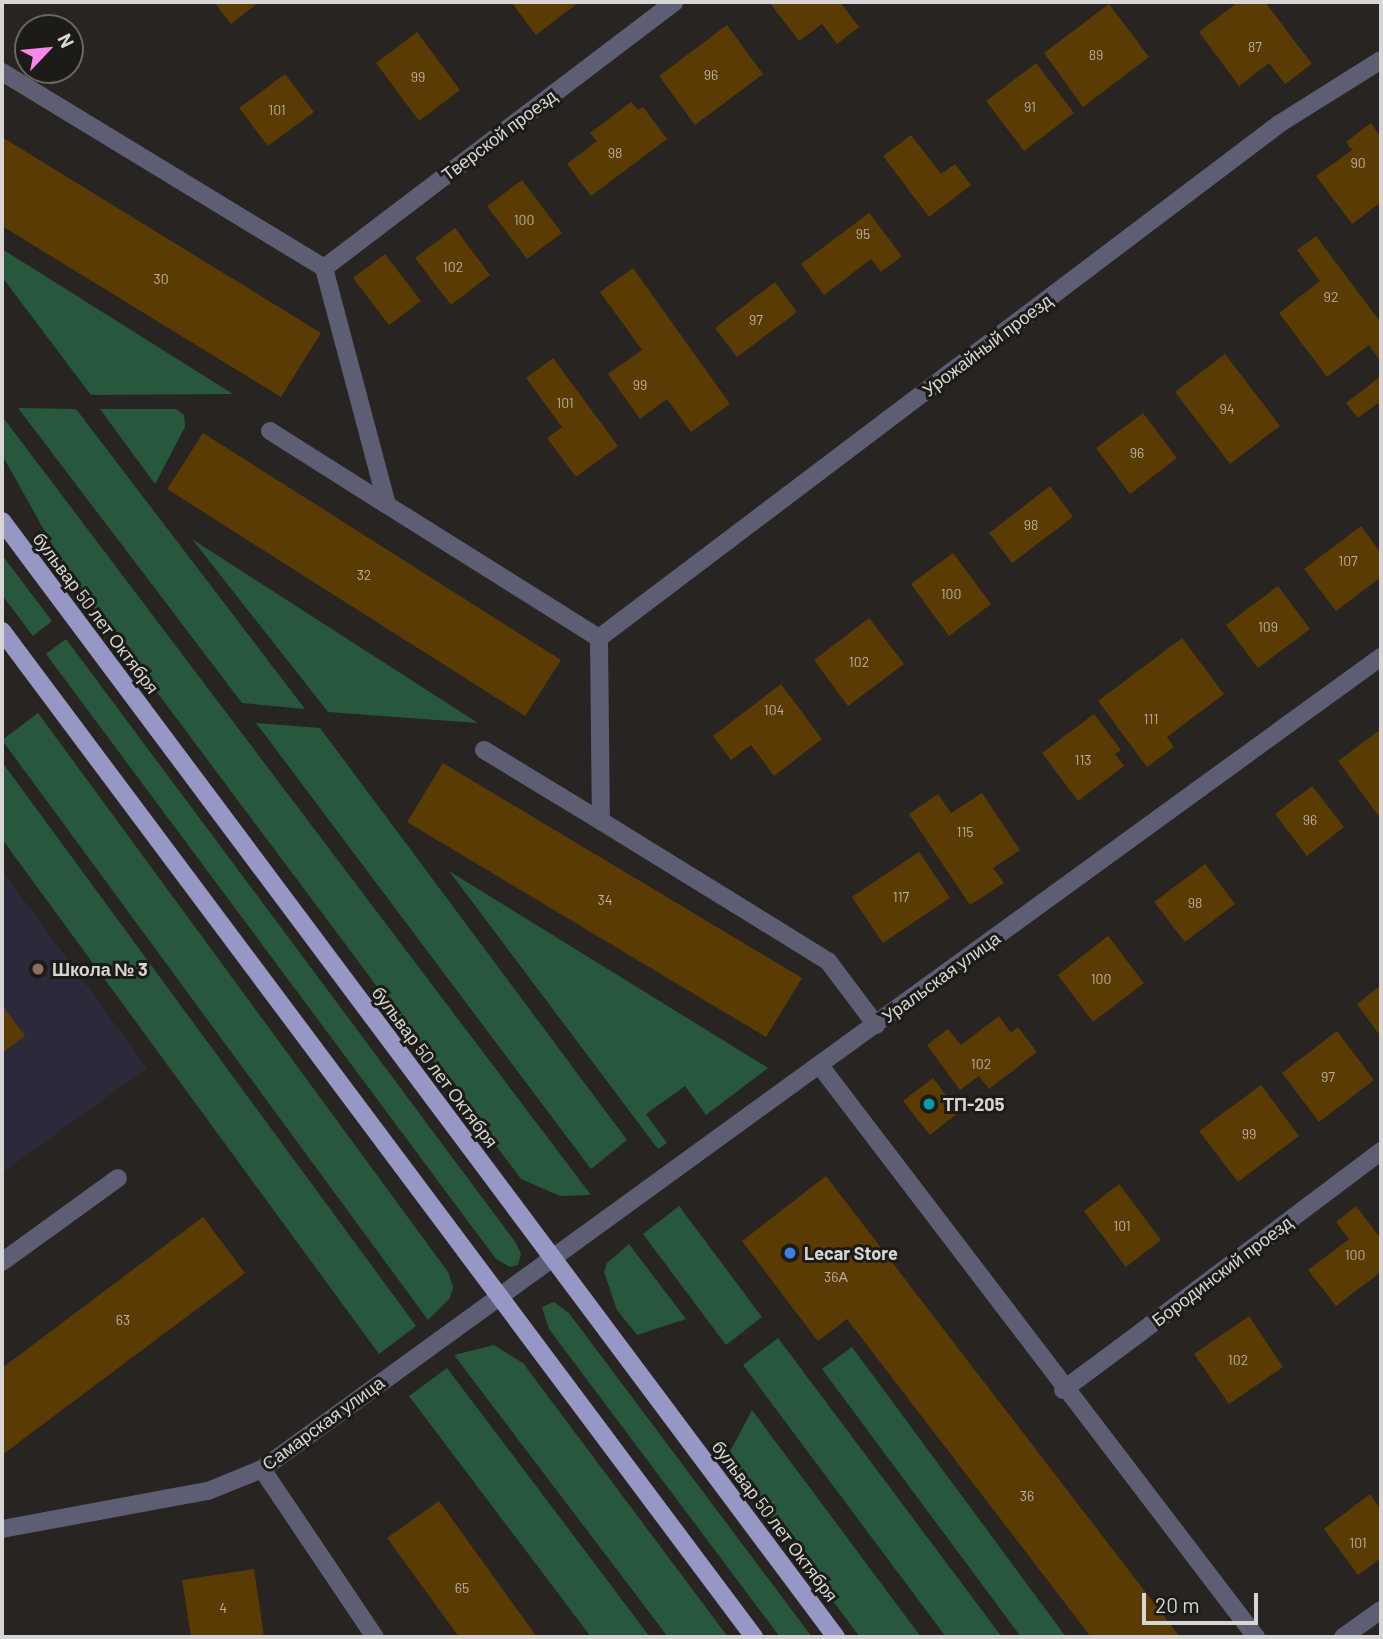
<!DOCTYPE html>
<meta charset="utf-8">
<style>
body{margin:0}
#map{position:relative;width:1383px;height:1639px;overflow:hidden;background:#272421;font-family:Barlow,sans-serif}
div>[style]{position:absolute}
[style*='--x']{left:calc(var(--x)*1px);top:calc(var(--y)*1px);width:calc(var(--w)*1px);rotate:calc(var(--a)*1deg)}
.education>*{inset:0;background:#2c293a}
.green>*{inset:0;background:#27583e}
.building>*{inset:0;background:#5b3b04}
.lane>*{height:18px;margin:-9px;padding:0 9px;transform-origin:9px;border-radius:9px;background:#5d5e74}
.street>*{height:18px;margin:-9px;padding:0 9px;transform-origin:9px;border-radius:9px;background:#5d5e74}
.primary>*{height:18px;margin:-9px;padding:0 9px;transform-origin:9px;border-radius:9px;background:#9697c5}
.dots>*{width:19px;height:19px;translate:-50% -50%;box-sizing:border-box;border:4px solid #1d1b17;border-radius:50%}
span{translate:-50% -50%;white-space:nowrap;text-align:center;line-height:1.15;-webkit-text-stroke:6px #1d1b17;paint-order:stroke}
.number-label{font-size:14px;color:#b9afa0}
.number-label span{-webkit-text-stroke-width:0}
.street-label{font-size:18px;color:#d8d6d4}
.poi-label{font-size:18px;color:#d8d6d4;font-weight:700}
.left{translate:0 -50%;text-align:left}
.frame{position:absolute;inset:0;border:4px solid #d8d6d4;pointer-events:none}
.north{position:absolute;left:14px;top:14px;width:70px;height:70px;box-sizing:border-box;background:#1d1b17;border:2px solid #686663;border-radius:50%;rotate:64deg;font-size:19px;font-weight:700;line-height:28px;text-align:center;color:#d8d6d4}
.north::after{content:'';display:block;margin:auto;width:24px;height:32px;background:#f888ea;clip-path:polygon(50% 0,100% 100%,50% 72%,0 100%)}
.scale{position:absolute;left:1142px;top:1593px;width:116px;height:32px;box-sizing:border-box;border:4px solid #d8d6d4;border-top:0;padding-left:9px;font-size:21px;line-height:24px;white-space:nowrap;color:#d8d6d4;-webkit-text-stroke:5px #1d1b17;paint-order:stroke}
</style>
<div id="map">
<div class="education">
<div style="clip-path:polygon(2px 870px,147px 1068px,2px 1173px)"></div>
</div>
<div class="green">
<div style="clip-path:polygon(2px 249px,233px 394px,91px 395px,2px 277px)"></div>
<div style="clip-path:polygon(18px 408px,76px 409px,305px 709px,242px 703px)"></div>
<div style="clip-path:polygon(100px 409px,176px 409px,184px 415px,185px 427px,155px 484px)"></div>
<div style="clip-path:polygon(2px 416px,591px 1195px,560px 1196px,521px 1179px,70px 576px,2px 455px)"></div>
<div style="clip-path:polygon(192px 539px,478px 723px,328px 712px)"></div>
<div style="clip-path:polygon(2px 555px,52px 621px,33px 636px,2px 595px)"></div>
<div style="clip-path:polygon(66px 639px,516px 1243px,521px 1254px,518px 1265px,510px 1267px,496px 1259px,46px 654px)"></div>
<div style="clip-path:polygon(38px 713px,448px 1272px,453px 1287px,450px 1298px,428px 1320px,2px 740px)"></div>
<div style="clip-path:polygon(256px 723px,320px 728px,627px 1140px,591px 1169px)"></div>
<div style="clip-path:polygon(2px 762px,416px 1326px,379px 1354px,2px 839px)"></div>
<div style="clip-path:polygon(449px 871px,768px 1068px,706px 1115px,685px 1086px,646px 1114px,667px 1143px,658px 1149px)"></div>
<div style="clip-path:polygon(679px 1206px,762px 1317px,726px 1345px,643px 1234px)"></div>
<div style="clip-path:polygon(629px 1244px,686px 1319px,637px 1335px,617px 1310px,604px 1272px,607px 1263px)"></div>
<div style="clip-path:polygon(554px 1302px,569px 1313px,812px 1637px,780px 1637px,549px 1329px,542px 1307px)"></div>
<div style="clip-path:polygon(778px 1338px,1002px 1637px,946px 1637px,743px 1365px)"></div>
<div style="clip-path:polygon(494px 1345px,523px 1363px,728px 1637px,668px 1637px,454px 1355px)"></div>
<div style="clip-path:polygon(852px 1347px,1066px 1637px,1067px 1637px,1021px 1637px,822px 1369px)"></div>
<div style="clip-path:polygon(447px 1368px,650px 1637px,591px 1637px,409px 1396px)"></div>
<div style="clip-path:polygon(752px 1410px,921px 1637px,860px 1637px,726px 1459px)"></div>
</div>
<div class="building">
<div style="clip-path:polygon(214px 2px,259px 2px,231px 24px)"></div>
<div style="clip-path:polygon(511px 2px,579px 2px,536px 35px)"></div>
<div style="clip-path:polygon(769px 2px,840px 2px,859px 27px,837px 44px,822px 24px,799px 41px)"></div>
<div style="clip-path:polygon(1238px 2px,1265px 2px,1312px 64px,1285px 84px,1269px 63px,1239px 86px,1199px 32px)"></div>
<div style="clip-path:polygon(1109px 4px,1149px 57px,1083px 107px,1044px 53px)"></div>
<div style="clip-path:polygon(727px 25px,763px 74px,695px 125px,659px 76px)"></div>
<div style="clip-path:polygon(417px 32px,460px 90px,419px 121px,376px 63px)"></div>
<div style="clip-path:polygon(1036px 63px,1074px 113px,1024px 151px,986px 101px)"></div>
<div style="clip-path:polygon(285px 74px,314px 112px,268px 146px,239px 108px)"></div>
<div style="clip-path:polygon(631px 102px,638px 110px,643px 107px,667px 139px,591px 196px,567px 164px,597px 141px,590px 133px)"></div>
<div style="clip-path:polygon(1371px 123px,1381px 137px,1381px 202px,1352px 224px,1316px 176px,1352px 150px,1346px 142px)"></div>
<div style="clip-path:polygon(911px 135px,941px 174px,955px 164px,971px 185px,929px 217px,883px 156px)"></div>
<div style="clip-path:polygon(2px 137px,321px 333px,281px 397px,2px 226px)"></div>
<div style="clip-path:polygon(522px 180px,562px 233px,527px 259px,487px 206px)"></div>
<div style="clip-path:polygon(869px 213px,902px 256px,881px 272px,871px 259px,824px 295px,801px 264px)"></div>
<div style="clip-path:polygon(455px 228px,490px 275px,451px 305px,415px 258px)"></div>
<div style="clip-path:polygon(1316px 236px,1381px 323px,1381px 362px,1369px 345px,1327px 377px,1279px 313px,1320px 281px,1297px 250px)"></div>
<div style="clip-path:polygon(385px 254px,421px 301px,389px 325px,353px 278px)"></div>
<div style="clip-path:polygon(633px 268px,730px 404px,691px 432px,667px 399px,640px 419px,608px 374px,642px 350px,600px 292px)"></div>
<div style="clip-path:polygon(775px 282px,797px 312px,737px 357px,715px 328px)"></div>
<div style="clip-path:polygon(1225px 354px,1280px 426px,1230px 464px,1175px 392px)"></div>
<div style="clip-path:polygon(553px 358px,618px 446px,576px 477px,547px 438px,562px 427px,526px 378px)"></div>
<div style="clip-path:polygon(1381px 376px,1381px 408px,1378px 403px,1358px 418px,1346px 403px)"></div>
<div style="clip-path:polygon(1143px 413px,1177px 458px,1130px 494px,1096px 448px)"></div>
<div style="clip-path:polygon(203px 433px,561px 660px,525px 716px,167px 489px)"></div>
<div style="clip-path:polygon(1050px 486px,1073px 517px,1012px 563px,989px 533px)"></div>
<div style="clip-path:polygon(1361px 526px,1381px 553px,1381px 577px,1336px 611px,1304px 569px)"></div>
<div style="clip-path:polygon(953px 553px,991px 604px,949px 636px,911px 584px)"></div>
<div style="clip-path:polygon(1278px 586px,1310px 629px,1258px 668px,1226px 625px)"></div>
<div style="clip-path:polygon(869px 618px,904px 664px,848px 706px,814px 660px)"></div>
<div style="clip-path:polygon(1182px 638px,1224px 694px,1167px 737px,1174px 747px,1147px 767px,1098px 701px)"></div>
<div style="clip-path:polygon(781px 684px,822px 739px,774px 776px,751px 745px,731px 760px,713px 736px)"></div>
<div style="clip-path:polygon(1094px 714px,1121px 750px,1115px 754px,1124px 766px,1078px 801px,1042px 753px)"></div>
<div style="clip-path:polygon(1381px 729px,1381px 819px,1338px 761px)"></div>
<div style="clip-path:polygon(443px 763px,802px 978px,766px 1037px,407px 822px)"></div>
<div style="clip-path:polygon(1312px 786px,1344px 827px,1307px 856px,1275px 814px)"></div>
<div style="clip-path:polygon(982px 793px,1020px 850px,993px 868px,1004px 883px,970px 905px,909px 814px,938px 794px,951px 813px)"></div>
<div style="clip-path:polygon(919px 852px,950px 898px,883px 943px,852px 897px)"></div>
<div style="clip-path:polygon(1205px 864px,1235px 904px,1185px 942px,1154px 902px)"></div>
<div style="clip-path:polygon(1108px 936px,1144px 983px,1093px 1022px,1058px 975px)"></div>
<div style="clip-path:polygon(1381px 985px,1381px 1037px,1357px 1004px)"></div>
<div style="clip-path:polygon(2px 1005px,25px 1036px,2px 1053px)"></div>
<div style="clip-path:polygon(999px 1016px,1011px 1033px,1018px 1027px,1037px 1052px,989px 1089px,979px 1076px,960px 1090px,927px 1045px,948px 1029px,961px 1045px)"></div>
<div style="clip-path:polygon(1337px 1031px,1374px 1080px,1319px 1122px,1282px 1073px)"></div>
<div style="clip-path:polygon(933px 1078px,959px 1112px,930px 1135px,903px 1101px)"></div>
<div style="clip-path:polygon(1261px 1085px,1299px 1136px,1238px 1182px,1199px 1131px)"></div>
<div style="clip-path:polygon(826px 1176px,931px 1313px,1180px 1637px,1091px 1637px,847px 1319px,818px 1341px,801px 1319px,742px 1241px)"></div>
<div style="clip-path:polygon(1119px 1184px,1161px 1240px,1126px 1267px,1084px 1211px)"></div>
<div style="clip-path:polygon(1356px 1206px,1381px 1239px,1381px 1272px,1336px 1306px,1308px 1270px,1349px 1239px,1336px 1222px)"></div>
<div style="clip-path:polygon(203px 1217px,245px 1273px,2px 1455px,2px 1368px)"></div>
<div style="clip-path:polygon(1249px 1316px,1283px 1367px,1229px 1404px,1194px 1354px)"></div>
<div style="clip-path:polygon(1370px 1494px,1381px 1510px,1381px 1558px,1358px 1575px,1324px 1529px)"></div>
<div style="clip-path:polygon(439px 1501px,537px 1637px,459px 1637px,387px 1538px)"></div>
<div style="clip-path:polygon(254px 1569px,264px 1637px,191px 1637px,182px 1580px)"></div>
</div>
<div class="lane">
<div style="--x:2;--y:72;--w:377;--a:31.3"></div>
<div style="--x:324;--y:268;--w:245;--a:75.1"></div>
<div style="--x:387;--y:505;--w:250;--a:32.1"></div>
<div style="--x:599;--y:638;--w:183;--a:89.4"></div>
<div style="--x:601;--y:821;--w:267;--a:31.7"></div>
<div style="--x:828;--y:961;--w:80;--a:53.1"></div>
<div style="--x:270;--y:431;--w:138;--a:32.3"></div>
<div style="--x:484;--y:750;--w:137;--a:31.3"></div>
<div style="--x:821;--y:1067;--w:717;--a:52.65"></div>
<div style="--x:2;--y:1262;--w:143;--a:-35.9"></div>
<div style="--x:1063;--y:1390;--w:97;--a:-36.6"></div>
<div style="--x:262;--y:1469;--w:202;--a:56.1"></div>
</div>
<div class="street">
<div style="--x:324;--y:268;--w:440;--a:-37.2"></div>
<div style="--x:599;--y:638;--w:852;--a:-37.08"></div>
<div style="--x:1279;--y:124;--w:120;--a:-32.1"></div>
<div style="--x:1141;--y:1332;--w:301;--a:-37"></div>
<div style="--x:2;--y:1529;--w:209;--a:-10.5"></div>
<div style="--x:208;--y:1491;--w:58;--a:-22.2"></div>
<div style="--x:262;--y:1469;--w:1383;--a:-35.97"></div>
<div style="--x:1343;--y:1637;--w:47;--a:-35.4"></div>
</div>
<div class="primary">
<div style="--x:2;--y:521;--w:1393;--a:53.23"></div>
<div style="--x:2;--y:631;--w:1256;--a:53.22"></div>
</div>
<div class="dots">
<div style="left:38px;top:969px;background:#8d6e63"></div>
<div style="left:929px;top:1104px;background:#0f9aa8"></div>
<div style="left:790px;top:1253px;background:#3f7fe0"></div>
</div>
<div class="number-label">
<span style="left:1255px;top:47px">87</span>
<span style="left:1096px;top:55px">89</span>
<span style="left:711px;top:75px">96</span>
<span style="left:418px;top:77px">99</span>
<span style="left:1030px;top:107px">91</span>
<span style="left:277px;top:110px">101</span>
<span style="left:615px;top:153px">98</span>
<span style="left:1358px;top:163px">90</span>
<span style="left:524px;top:220px">100</span>
<span style="left:863px;top:234px">95</span>
<span style="left:453px;top:267px">102</span>
<span style="left:161px;top:279px">30</span>
<span style="left:1331px;top:297px">92</span>
<span style="left:756px;top:320px">97</span>
<span style="left:640px;top:385px">99</span>
<span style="left:565px;top:403px">101</span>
<span style="left:1227px;top:409px">94</span>
<span style="left:1137px;top:453px">96</span>
<span style="left:1031px;top:525px">98</span>
<span style="left:1348px;top:561px">107</span>
<span style="left:364px;top:575px">32</span>
<span style="left:951px;top:594px">100</span>
<span style="left:1268px;top:627px">109</span>
<span style="left:859px;top:662px">102</span>
<span style="left:774px;top:710px">104</span>
<span style="left:1151px;top:719px">111</span>
<span style="left:1083px;top:760px">113</span>
<span style="left:1310px;top:820px">96</span>
<span style="left:965px;top:832px">115</span>
<span style="left:901px;top:897px">117</span>
<span style="left:605px;top:900px">34</span>
<span style="left:1195px;top:903px">98</span>
<span style="left:1101px;top:979px">100</span>
<span style="left:981px;top:1064px">102</span>
<span style="left:1328px;top:1077px">97</span>
<span style="left:1249px;top:1134px">99</span>
<span style="left:1122px;top:1226px">101</span>
<span style="left:1355px;top:1255px">100</span>
<span style="left:836px;top:1277px">36А</span>
<span style="left:123px;top:1320px">63</span>
<span style="left:1238px;top:1360px">102</span>
<span style="left:1027px;top:1496px">36</span>
<span style="left:1358px;top:1543px">101</span>
<span style="left:462px;top:1588px">65</span>
<span style="left:223px;top:1608px">4</span>
</div>
<div class="street-label">
<span style="left:499px;top:135px;rotate:-37deg">Тверской проезд</span>
<span style="left:987px;top:345px;rotate:-37deg">Урожайный проезд</span>
<span style="left:96px;top:613px;rotate:53deg">бульвар 50 лет Октября</span>
<span style="left:941px;top:977px;rotate:-36deg">Уральская улица</span>
<span style="left:435px;top:1067px;rotate:53deg">бульвар 50 лет Октября</span>
<span style="left:1222px;top:1271px;rotate:-37deg">Бородинский проезд</span>
<span style="left:323px;top:1423px;rotate:-36deg">Самарская улица</span>
<span style="left:775px;top:1521px;rotate:53deg">бульвар 50 лет Октября</span>
</div>
<div class="poi-label">
<span class="left" style="left:52px;top:969px">Школа № 3</span>
<span class="left" style="left:943px;top:1104px">ТП-205</span>
<span class="left" style="left:804px;top:1253px">Lecar Store</span>
</div>
<div class="frame"></div>
<div class="north">N</div>
<div class="scale">20 m</div>
</div>
